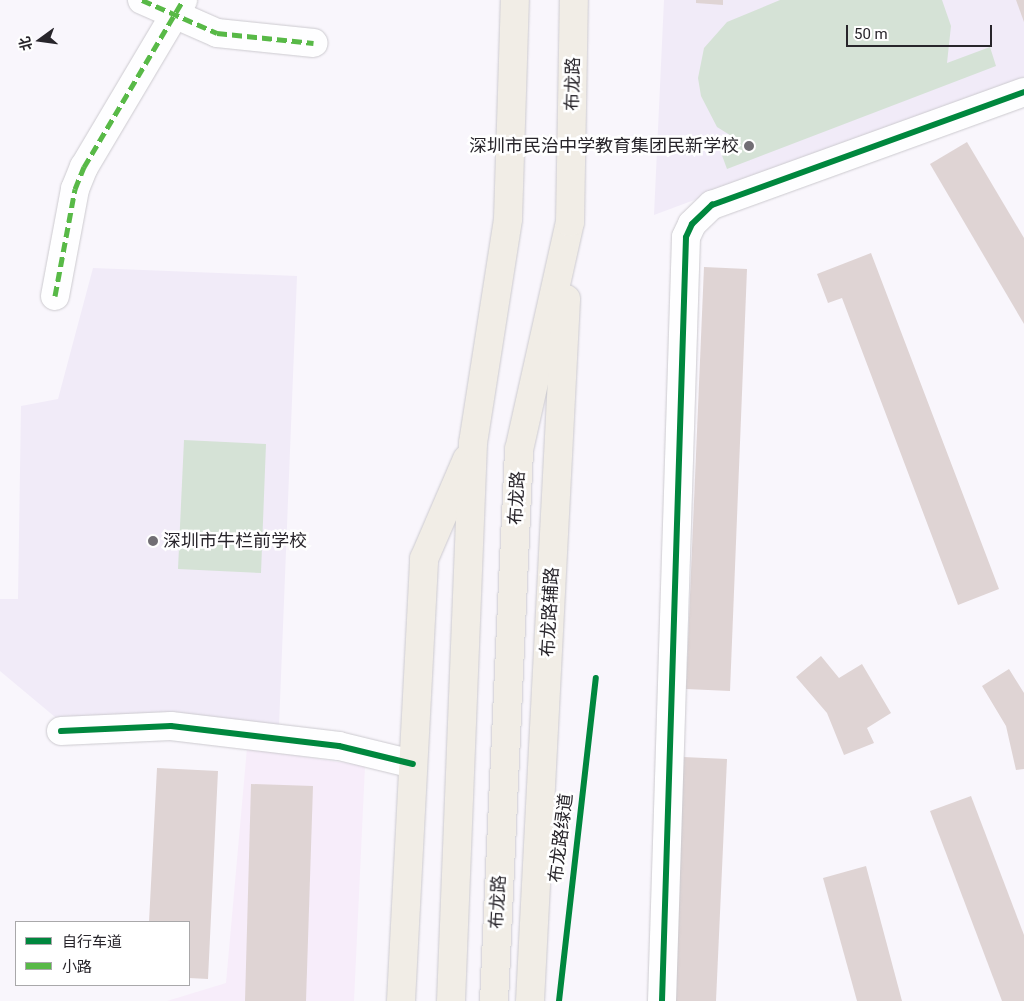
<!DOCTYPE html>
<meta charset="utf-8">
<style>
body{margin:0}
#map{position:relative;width:1024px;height:1001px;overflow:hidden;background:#f9f6fc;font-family:Roboto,"Noto Sans SC",sans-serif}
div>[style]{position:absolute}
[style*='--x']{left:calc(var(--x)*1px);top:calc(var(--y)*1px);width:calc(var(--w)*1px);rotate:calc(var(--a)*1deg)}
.commercial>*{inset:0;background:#f7edfa}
.built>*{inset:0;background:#f1ebf8}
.green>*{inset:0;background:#d5e2d6}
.building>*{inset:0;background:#dfd4d4}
.roads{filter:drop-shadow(0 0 1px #cccacf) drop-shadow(0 0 1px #cccacf)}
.minor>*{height:28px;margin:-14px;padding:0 14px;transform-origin:14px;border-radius:14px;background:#fefeff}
.major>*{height:28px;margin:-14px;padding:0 14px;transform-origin:14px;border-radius:14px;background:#f1ede6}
.quiet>*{height:5px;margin-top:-2.5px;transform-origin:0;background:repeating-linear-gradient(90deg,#58b947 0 10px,transparent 0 15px)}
.cycleway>*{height:6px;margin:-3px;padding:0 3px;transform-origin:3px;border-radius:3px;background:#00873e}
.dots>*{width:14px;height:14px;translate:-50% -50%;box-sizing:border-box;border:2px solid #fff;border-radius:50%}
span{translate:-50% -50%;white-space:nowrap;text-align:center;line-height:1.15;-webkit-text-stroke:5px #fff;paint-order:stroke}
.street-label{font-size:18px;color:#28252b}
.poi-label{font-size:18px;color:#28252b}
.right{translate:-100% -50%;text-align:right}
.left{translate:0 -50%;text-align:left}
.legend{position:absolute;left:15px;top:921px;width:175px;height:65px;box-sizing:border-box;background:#fff;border:1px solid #a9a8aa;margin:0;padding:6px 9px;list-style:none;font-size:15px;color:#28252b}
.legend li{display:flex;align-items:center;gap:10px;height:25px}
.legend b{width:25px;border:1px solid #a9a8aa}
.north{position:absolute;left:15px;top:15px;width:50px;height:50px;-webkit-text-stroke:4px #fff;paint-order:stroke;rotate:256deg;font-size:14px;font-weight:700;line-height:20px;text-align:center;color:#28252b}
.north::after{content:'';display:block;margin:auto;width:18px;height:22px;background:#28252b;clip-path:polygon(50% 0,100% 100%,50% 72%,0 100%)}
.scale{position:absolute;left:846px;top:25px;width:146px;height:22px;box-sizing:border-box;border:2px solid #28252b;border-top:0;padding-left:6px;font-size:15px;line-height:18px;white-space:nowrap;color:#28252b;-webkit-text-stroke:4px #fff;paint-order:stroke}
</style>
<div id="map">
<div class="commercial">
<div style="clip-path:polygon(247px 748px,365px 766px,354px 1001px,167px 1001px,226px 983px)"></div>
</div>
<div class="built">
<div style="clip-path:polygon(664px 0,1024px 0,1024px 77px,654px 215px)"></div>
<div style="clip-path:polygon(93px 268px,297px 276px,279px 726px,159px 713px,55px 717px,0 671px,0 599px,18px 599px,21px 406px,58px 399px)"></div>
</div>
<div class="green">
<div style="clip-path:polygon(780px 0,942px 0,951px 26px,947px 63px,990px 47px,996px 66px,727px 169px,720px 150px,741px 142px,717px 127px,701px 96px,698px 78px,704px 48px,727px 22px)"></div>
<div style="clip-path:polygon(184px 440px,266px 444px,261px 573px,178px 569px)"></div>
</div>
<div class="building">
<div style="clip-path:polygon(696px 0,723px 0,723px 5px,696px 3px)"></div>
<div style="clip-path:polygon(1016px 0,1024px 0,1024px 22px)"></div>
<div style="clip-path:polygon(967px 142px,1024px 238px,1024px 324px,930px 164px)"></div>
<div style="clip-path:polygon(871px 253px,999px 589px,958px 605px,842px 298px,828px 303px,817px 274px)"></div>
<div style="clip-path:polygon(704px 267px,747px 269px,730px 691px,686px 689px)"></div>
<div style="clip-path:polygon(821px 656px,839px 678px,862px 664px,891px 713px,867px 728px,874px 743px,844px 755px,827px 713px,796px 677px)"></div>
<div style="clip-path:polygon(1009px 669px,1024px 693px,1024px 769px,1016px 770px,1006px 726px,982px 686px)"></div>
<div style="clip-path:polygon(683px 757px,727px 759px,716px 1001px,673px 1001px)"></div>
<div style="clip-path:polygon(157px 768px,218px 771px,208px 979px,189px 978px,189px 922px,149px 922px)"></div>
<div style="clip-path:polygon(251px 784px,313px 786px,306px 1001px,245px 1001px)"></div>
<div style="clip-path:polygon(971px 796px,1024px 935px,1024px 1001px,1002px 1001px,930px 811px)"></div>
<div style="clip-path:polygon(866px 866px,902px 1001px,857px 1001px,823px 878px)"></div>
</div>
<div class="roads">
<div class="minor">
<div style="--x:142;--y:0;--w:82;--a:23.7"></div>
<div style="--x:217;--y:33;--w:97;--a:5.9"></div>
<div style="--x:55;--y:296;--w:109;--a:-79.4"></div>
<div style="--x:75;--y:189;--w:24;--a:-68"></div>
<div style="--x:84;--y:167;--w:194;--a:-59.3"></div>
<div style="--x:61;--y:731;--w:110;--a:-2.6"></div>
<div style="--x:171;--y:726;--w:169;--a:6.8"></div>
<div style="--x:339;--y:746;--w:76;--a:13.7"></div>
<div style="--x:662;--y:1001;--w:764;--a:-88.2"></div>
<div style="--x:686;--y:237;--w:14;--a:-65"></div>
<div style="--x:692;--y:224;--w:28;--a:-44"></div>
<div style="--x:712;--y:205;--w:332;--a:-19.9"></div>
</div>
<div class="major">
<div style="--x:401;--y:1001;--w:443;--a:-87"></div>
<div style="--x:424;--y:559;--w:109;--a:-66.7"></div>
<div style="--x:451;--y:1001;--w:558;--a:-87.74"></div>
<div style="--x:473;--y:443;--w:227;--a:-81.1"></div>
<div style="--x:508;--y:219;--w:219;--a:-88.2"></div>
<div style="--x:494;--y:1001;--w:552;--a:-87.4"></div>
<div style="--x:519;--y:450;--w:234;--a:-77.4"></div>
<div style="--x:570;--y:222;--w:222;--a:-89"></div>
<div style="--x:530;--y:1001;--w:703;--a:-87.06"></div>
</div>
</div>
<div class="quiet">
<div style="--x:142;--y:0;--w:82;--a:23.7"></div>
<div style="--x:217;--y:33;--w:97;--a:5.9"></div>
<div style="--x:55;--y:296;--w:109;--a:-79.4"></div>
<div style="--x:75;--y:189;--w:24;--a:-68"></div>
<div style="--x:84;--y:167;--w:194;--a:-59.3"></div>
</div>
<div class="cycleway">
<div style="--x:61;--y:731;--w:110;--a:-2.6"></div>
<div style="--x:171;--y:726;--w:169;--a:6.8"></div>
<div style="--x:339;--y:746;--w:76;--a:13.7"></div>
<div style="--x:559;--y:1001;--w:325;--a:-83.5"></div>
<div style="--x:662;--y:1001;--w:764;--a:-88.2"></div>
<div style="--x:686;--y:237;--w:14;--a:-65"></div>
<div style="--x:692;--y:224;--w:28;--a:-44"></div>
<div style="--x:712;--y:205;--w:332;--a:-19.9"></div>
</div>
<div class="dots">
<div style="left:749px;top:146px;background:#716e74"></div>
<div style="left:153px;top:541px;background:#716e74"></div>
</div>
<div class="street-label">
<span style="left:573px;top:84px;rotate:-89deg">布龙路</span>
<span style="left:517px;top:498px;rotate:-87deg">布龙路</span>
<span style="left:550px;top:612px;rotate:-87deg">布龙路辅路</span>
<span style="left:561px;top:838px;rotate:-83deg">布龙路绿道</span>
<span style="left:498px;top:902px;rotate:-87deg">布龙路</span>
</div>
<div class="poi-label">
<span class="right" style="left:739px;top:146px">深圳市民治中学教育集团民新学校</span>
<span class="left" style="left:163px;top:541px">深圳市牛栏前学校</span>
</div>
<ul class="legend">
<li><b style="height:6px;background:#00873e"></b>自行车道</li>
<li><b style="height:6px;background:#58b947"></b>小路</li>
</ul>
<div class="north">北</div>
<div class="scale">50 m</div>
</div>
